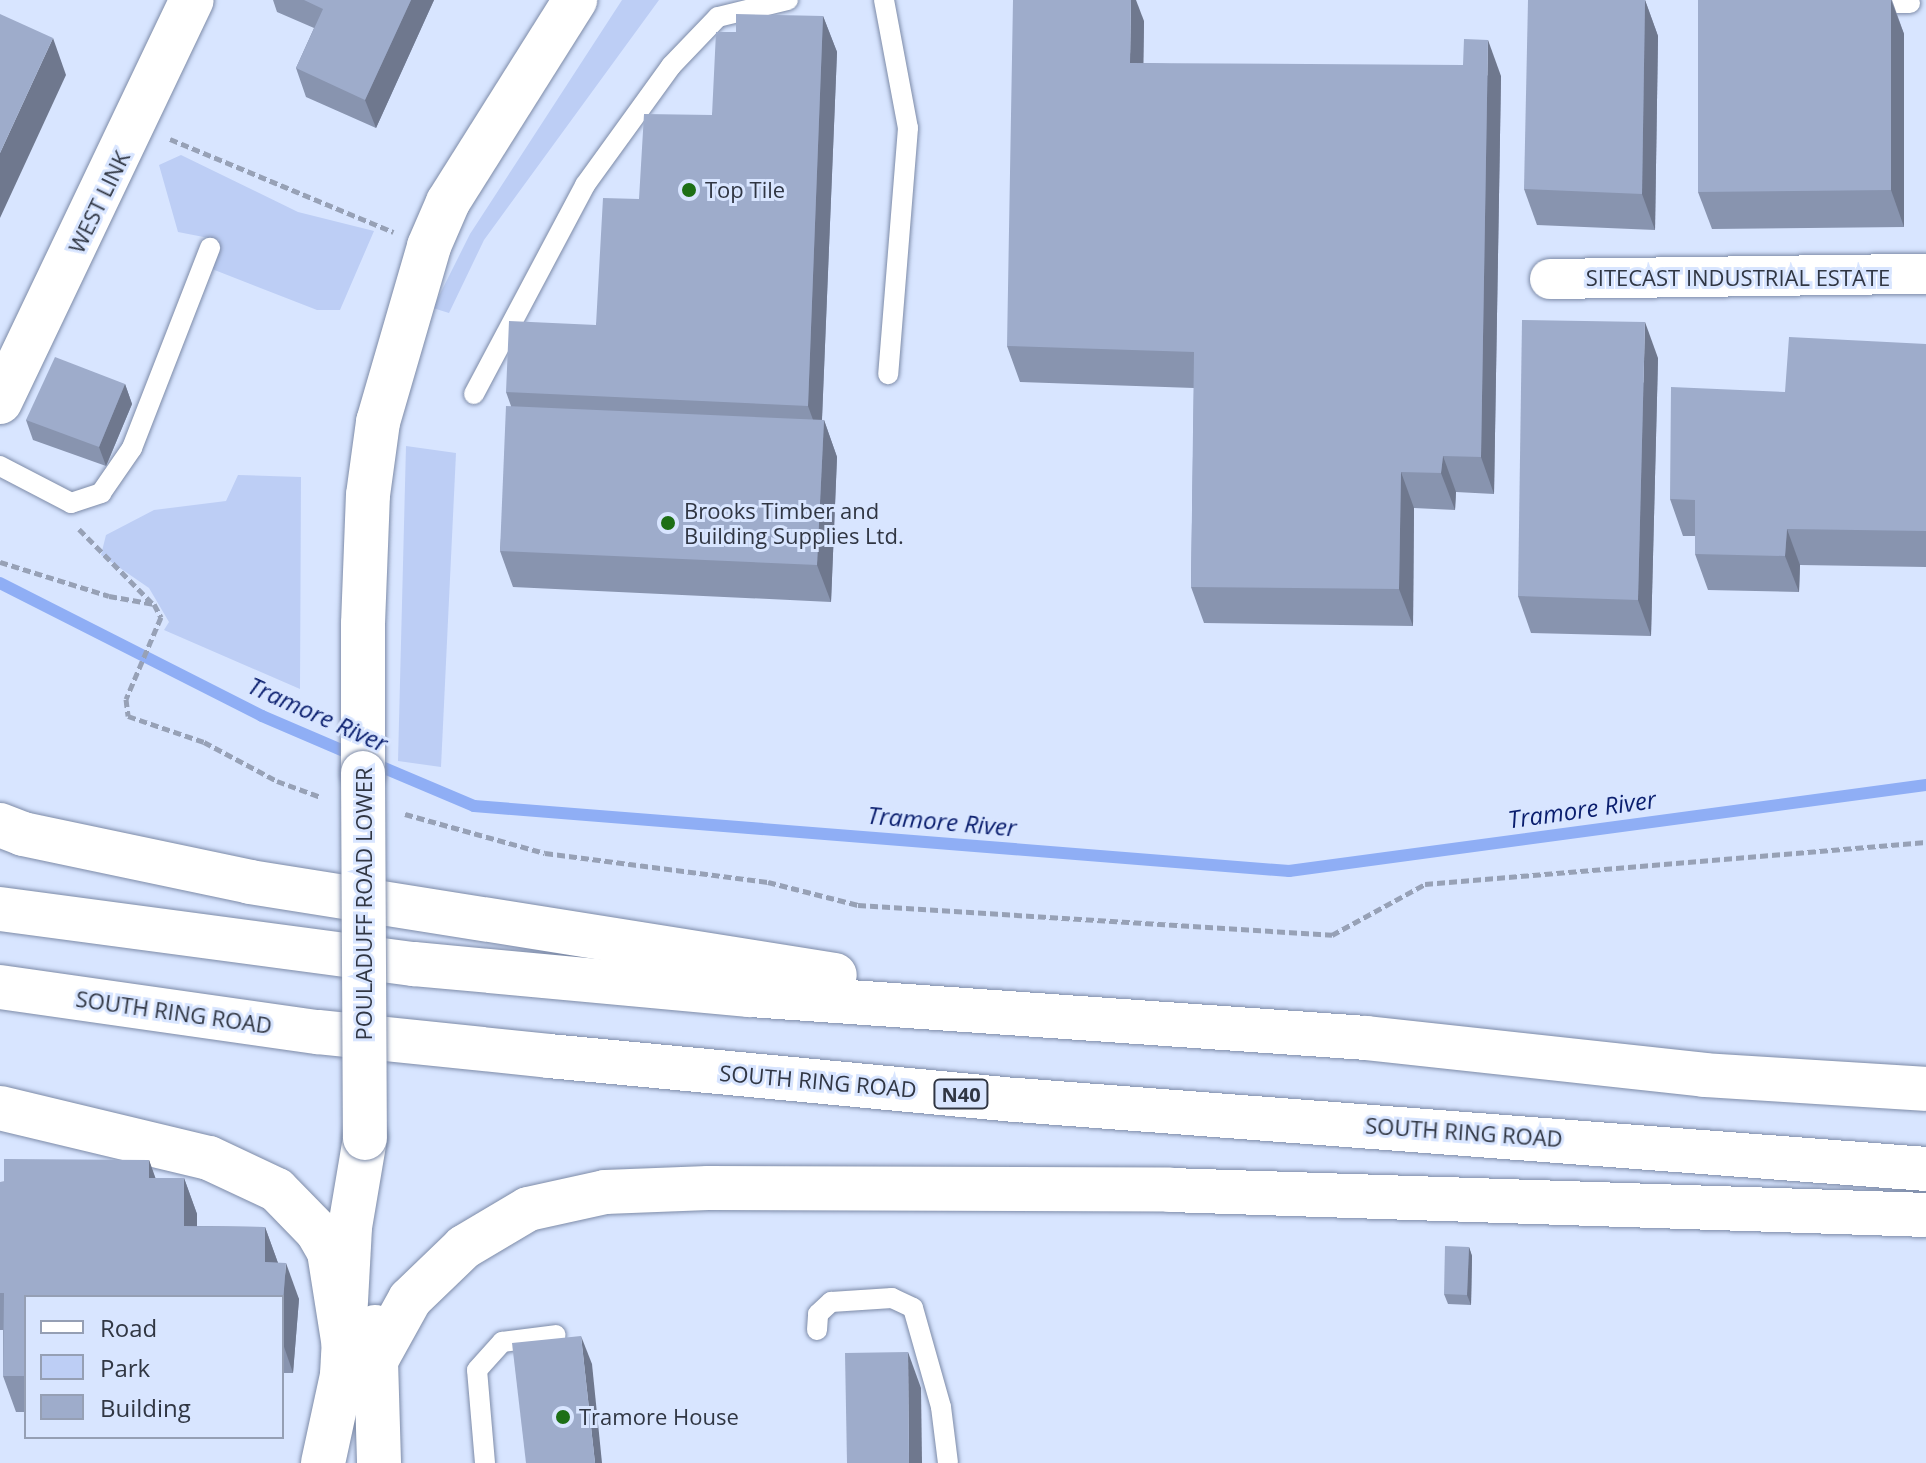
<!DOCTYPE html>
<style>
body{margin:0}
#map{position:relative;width:1926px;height:1463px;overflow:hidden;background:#d8e5ff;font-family:"Open Sans",sans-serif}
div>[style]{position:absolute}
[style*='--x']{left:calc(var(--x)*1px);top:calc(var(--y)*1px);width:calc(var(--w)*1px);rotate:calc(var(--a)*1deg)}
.green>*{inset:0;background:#bdcef5}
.stream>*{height:12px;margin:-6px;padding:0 6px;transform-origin:6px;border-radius:6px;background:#8faef5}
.path>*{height:5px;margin-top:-2.5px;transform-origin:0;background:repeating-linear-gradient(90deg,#97a1b6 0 8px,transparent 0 12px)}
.roads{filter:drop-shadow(0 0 2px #7d8ba8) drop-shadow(0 0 2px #7d8ba8)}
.lane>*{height:20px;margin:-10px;padding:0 10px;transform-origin:10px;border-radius:10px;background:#fff}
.street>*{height:40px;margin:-20px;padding:0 20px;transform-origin:20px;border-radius:20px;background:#fff}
.secondary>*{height:44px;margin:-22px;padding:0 22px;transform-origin:22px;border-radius:22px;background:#fff}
.highway>*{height:44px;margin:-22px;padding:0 22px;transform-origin:22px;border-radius:22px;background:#fff}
.bridges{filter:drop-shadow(0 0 2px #7d8ba8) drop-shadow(0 0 2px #7d8ba8)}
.secondary-bridge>*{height:44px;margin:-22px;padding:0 22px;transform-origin:22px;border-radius:22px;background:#fff}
.wall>*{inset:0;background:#8894af}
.shaded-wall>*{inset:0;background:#6f788e}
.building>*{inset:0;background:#9eaccb}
.dots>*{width:22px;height:22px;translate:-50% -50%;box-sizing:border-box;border:4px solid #d8e5ff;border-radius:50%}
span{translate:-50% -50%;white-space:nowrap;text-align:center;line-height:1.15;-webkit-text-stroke:6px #d8e5ff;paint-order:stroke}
.shield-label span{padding:2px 6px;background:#d8e5ff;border:2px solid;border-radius:6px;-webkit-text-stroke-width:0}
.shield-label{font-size:20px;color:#303643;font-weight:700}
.poi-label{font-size:22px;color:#303643}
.left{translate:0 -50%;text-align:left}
.street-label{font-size:22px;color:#303643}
.water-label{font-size:24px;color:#0a1e6e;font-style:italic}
.legend{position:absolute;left:24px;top:1295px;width:260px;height:144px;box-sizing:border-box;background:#d8e5ff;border:2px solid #959fb4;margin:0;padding:10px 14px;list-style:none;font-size:24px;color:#303643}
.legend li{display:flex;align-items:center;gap:16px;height:40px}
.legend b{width:40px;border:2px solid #959fb4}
</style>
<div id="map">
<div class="green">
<div style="clip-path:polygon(622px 0,659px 0,484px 240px,449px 313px,433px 308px,470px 234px)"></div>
<div style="clip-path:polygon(181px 155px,298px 212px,374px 231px,340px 310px,317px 310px,212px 269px,219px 240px,178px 232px,159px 165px)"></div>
<div style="clip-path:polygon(406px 446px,456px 453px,441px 767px,398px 761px)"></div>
<div style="clip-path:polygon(238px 475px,301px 477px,300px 689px,164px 630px,169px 622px,149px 588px,101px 555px,106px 535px,154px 510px,226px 501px)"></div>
</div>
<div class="stream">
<div style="--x:0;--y:583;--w:294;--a:26.9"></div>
<div style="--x:262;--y:716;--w:99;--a:23.2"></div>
<div style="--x:370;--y:762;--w:113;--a:22.9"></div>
<div style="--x:474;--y:806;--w:818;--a:4.56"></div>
<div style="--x:1289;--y:871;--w:643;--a:-7.69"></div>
</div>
<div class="path">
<div style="--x:170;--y:139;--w:242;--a:22.6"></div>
<div style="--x:79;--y:529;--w:105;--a:45.4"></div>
<div style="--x:0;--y:562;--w:114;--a:17.3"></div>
<div style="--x:109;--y:596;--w:46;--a:10.1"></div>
<div style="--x:154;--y:604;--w:15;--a:62"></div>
<div style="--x:161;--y:617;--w:89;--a:113.1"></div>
<div style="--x:126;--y:699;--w:17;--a:83"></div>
<div style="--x:128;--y:716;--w:80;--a:18.9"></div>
<div style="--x:204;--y:742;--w:83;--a:28.1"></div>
<div style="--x:277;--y:781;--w:47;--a:20"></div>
<div style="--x:405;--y:814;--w:145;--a:15.6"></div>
<div style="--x:545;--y:853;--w:225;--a:7.4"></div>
<div style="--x:768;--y:882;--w:93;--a:14.3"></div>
<div style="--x:858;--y:905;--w:475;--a:3.6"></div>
<div style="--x:1332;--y:935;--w:106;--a:-28.7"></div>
<div style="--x:1425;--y:884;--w:503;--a:-4.79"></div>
</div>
<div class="roads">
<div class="lane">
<div style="--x:884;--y:0;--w:130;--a:79.4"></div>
<div style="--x:908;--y:128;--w:247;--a:94.6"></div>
<div style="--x:1866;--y:3;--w:44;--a:0"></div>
<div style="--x:474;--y:394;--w:237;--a:-62"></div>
<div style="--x:585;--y:185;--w:147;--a:-54.1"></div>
<div style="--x:671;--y:66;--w:68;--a:-46.2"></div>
<div style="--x:718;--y:17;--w:72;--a:-13.7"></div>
<div style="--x:0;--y:466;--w:80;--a:27.5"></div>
<div style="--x:71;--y:503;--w:32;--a:-18"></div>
<div style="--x:101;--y:493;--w:55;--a:-55.4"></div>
<div style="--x:132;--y:448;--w:215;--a:-68.7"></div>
<div style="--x:817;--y:1330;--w:16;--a:-86"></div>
<div style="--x:818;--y:1314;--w:18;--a:-43"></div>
<div style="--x:831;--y:1302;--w:61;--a:-3.8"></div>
<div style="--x:892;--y:1298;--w:23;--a:25"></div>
<div style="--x:913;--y:1308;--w:103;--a:74.2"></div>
<div style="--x:941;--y:1407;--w:56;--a:82.9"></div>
<div style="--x:485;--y:1463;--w:93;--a:-94.9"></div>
<div style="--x:477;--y:1370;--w:38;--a:-48"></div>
<div style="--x:502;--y:1342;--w:54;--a:-7.4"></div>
</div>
<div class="street">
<div style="--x:1550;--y:279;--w:376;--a:-0.8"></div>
</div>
<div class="secondary">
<div style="--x:0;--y:402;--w:445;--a:-64.5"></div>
<div style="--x:363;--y:773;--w:149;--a:-90"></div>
<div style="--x:363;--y:624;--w:129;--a:-87.8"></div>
<div style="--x:368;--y:495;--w:74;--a:-82.2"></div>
<div style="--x:378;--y:422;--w:183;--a:-73.8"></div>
<div style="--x:429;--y:246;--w:48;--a:-66.6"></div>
<div style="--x:448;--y:202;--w:239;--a:-57.8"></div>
<div style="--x:375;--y:1327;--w:136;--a:88.3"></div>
<div style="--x:323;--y:1463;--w:90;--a:-77.8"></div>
<div style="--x:342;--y:1375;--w:148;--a:-86.9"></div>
<div style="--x:350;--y:1227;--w:90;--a:-80.4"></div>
</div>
<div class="highway">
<div style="--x:0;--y:825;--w:25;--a:21"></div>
<div style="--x:23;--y:834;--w:232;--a:11.9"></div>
<div style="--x:250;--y:882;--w:592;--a:9.03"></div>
<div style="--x:0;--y:909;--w:418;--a:7.6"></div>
<div style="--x:414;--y:964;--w:337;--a:5.3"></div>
<div style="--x:750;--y:995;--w:617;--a:3.99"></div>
<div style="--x:1366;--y:1038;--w:340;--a:6.2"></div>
<div style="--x:1704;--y:1075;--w:222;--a:3.6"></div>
<div style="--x:0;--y:987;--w:321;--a:8.1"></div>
<div style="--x:318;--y:1032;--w:232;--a:5.9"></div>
<div style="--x:549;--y:1056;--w:470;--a:5.4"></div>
<div style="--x:1017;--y:1100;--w:912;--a:4.34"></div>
<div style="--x:0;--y:1108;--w:215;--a:13.5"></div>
<div style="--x:209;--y:1158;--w:75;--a:25.2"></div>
<div style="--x:277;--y:1190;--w:57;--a:45.7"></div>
<div style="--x:317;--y:1231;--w:24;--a:60"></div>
<div style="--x:329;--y:1252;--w:96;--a:81"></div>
<div style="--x:374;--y:1364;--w:74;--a:-61"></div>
<div style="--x:410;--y:1299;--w:75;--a:-43.9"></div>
<div style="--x:464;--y:1247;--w:74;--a:-30.7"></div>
<div style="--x:528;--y:1209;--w:79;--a:-12.4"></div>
<div style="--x:605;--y:1192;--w:103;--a:-2.2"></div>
<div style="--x:708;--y:1188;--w:462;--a:0.2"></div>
<div style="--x:1170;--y:1190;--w:756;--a:1.89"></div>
</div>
</div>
<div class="bridges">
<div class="secondary-bridge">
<div style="--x:363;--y:773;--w:365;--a:89.7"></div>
</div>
</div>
<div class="wall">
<div style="clip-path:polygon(273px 0,434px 0,376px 128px,306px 97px,296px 68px,314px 28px,277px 12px)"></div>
<div style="clip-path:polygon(1645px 0,1658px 36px,1655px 230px,1537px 225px,1524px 189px)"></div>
<div style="clip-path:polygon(1698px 0,1892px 0,1904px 34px,1904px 227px,1712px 229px,1698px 192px)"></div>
<div style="clip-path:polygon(823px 16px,837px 52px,822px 420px,824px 420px,837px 457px,831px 602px,513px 587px,500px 551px,511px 406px,506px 392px,596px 325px,639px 199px,712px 115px,736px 32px)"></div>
<div style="clip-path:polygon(1144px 21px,1143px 63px,1501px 76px,1494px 494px,1456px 492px,1455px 510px,1414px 508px,1413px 626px,1204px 623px,1191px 587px,1194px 388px,1020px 382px,1007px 346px)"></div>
<div style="clip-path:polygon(1926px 344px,1926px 567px,1800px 565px,1799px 592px,1708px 590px,1695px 554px,1695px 536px,1683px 536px,1670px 499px,1785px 392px)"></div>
<div style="clip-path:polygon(1658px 358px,1651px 636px,1531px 633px,1518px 596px)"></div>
<div style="clip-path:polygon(125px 384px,132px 404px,106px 466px,33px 440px,26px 420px)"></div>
<div style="clip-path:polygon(149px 1160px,155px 1178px,184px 1178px,197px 1214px,197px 1226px,265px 1227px,278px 1263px,299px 1299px,293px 1373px,282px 1373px,282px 1297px,26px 1297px,26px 1412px,16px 1412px,3px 1376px,3px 1330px,0 1330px,0 1182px)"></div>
<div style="clip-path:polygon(1469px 1247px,1472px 1256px,1471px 1305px,1448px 1304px,1444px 1294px)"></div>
</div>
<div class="shaded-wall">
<div style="clip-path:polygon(411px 0,434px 0,376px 128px,365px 100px)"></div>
<div style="clip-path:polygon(1131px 0,1136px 0,1144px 21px,1143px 99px,1130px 63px)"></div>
<div style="clip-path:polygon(1645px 0,1658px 36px,1655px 230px,1642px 194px)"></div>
<div style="clip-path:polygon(1891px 0,1904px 34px,1904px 227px,1891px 190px)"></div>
<div style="clip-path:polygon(823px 16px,837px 52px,821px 442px,808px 406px)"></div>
<div style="clip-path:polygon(53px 38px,66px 75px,0 218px,0 153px)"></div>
<div style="clip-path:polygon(1488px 40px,1501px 76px,1494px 494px,1481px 457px)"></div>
<div style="clip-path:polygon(1645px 322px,1658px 358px,1651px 636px,1638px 600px)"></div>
<div style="clip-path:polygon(125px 384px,132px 404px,106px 466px,99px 447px)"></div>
<div style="clip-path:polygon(824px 420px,837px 457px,831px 602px,817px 565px)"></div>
<div style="clip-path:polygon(1443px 456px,1456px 492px,1455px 510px,1441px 473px)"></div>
<div style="clip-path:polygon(1401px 472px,1414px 508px,1413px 626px,1399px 589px)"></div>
<div style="clip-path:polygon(1787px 529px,1800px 565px,1799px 592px,1785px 556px)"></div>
<div style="clip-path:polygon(149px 1160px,162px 1196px,149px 1178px)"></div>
<div style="clip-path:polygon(184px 1178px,197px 1214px,197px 1262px,184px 1226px)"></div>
<div style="clip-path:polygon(265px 1227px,278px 1263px,265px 1262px)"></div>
<div style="clip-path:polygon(1469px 1247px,1472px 1256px,1471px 1305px,1467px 1295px)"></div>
<div style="clip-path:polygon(286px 1263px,299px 1299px,293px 1373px,282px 1341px,282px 1315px)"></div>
<div style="clip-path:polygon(581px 1336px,592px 1364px,602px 1463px,595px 1463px)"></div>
<div style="clip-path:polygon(908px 1352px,921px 1388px,922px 1463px,909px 1463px)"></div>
</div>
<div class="building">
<div style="clip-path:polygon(304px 0,411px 0,365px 100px,296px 68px,323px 9px)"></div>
<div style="clip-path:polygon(1013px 0,1131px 0,1130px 63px,1463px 65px,1464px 39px,1488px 40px,1481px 457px,1443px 456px,1441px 473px,1401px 472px,1399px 589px,1191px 587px,1194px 352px,1007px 346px)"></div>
<div style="clip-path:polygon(1528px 0,1645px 0,1642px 194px,1524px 189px)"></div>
<div style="clip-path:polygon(1698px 0,1891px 0,1891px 190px,1698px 192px)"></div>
<div style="clip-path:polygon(0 14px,53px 38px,0 153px)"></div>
<div style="clip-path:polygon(736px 14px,823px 16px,808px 406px,506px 392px,509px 321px,596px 325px,603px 198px,639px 199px,644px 114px,712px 115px,716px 32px,736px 32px)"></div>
<div style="clip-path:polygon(1522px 320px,1645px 322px,1638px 600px,1518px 596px)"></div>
<div style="clip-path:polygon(1789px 337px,1926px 344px,1926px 531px,1787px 529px,1785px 556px,1695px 554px,1695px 500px,1670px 499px,1671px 387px,1785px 392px)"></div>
<div style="clip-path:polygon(55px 357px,125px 384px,99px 447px,26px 420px)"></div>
<div style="clip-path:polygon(506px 406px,824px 420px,817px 565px,500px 551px)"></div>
<div style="clip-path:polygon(4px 1159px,149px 1160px,149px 1178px,184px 1178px,184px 1226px,265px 1227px,265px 1262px,286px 1263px,282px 1315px,282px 1297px,26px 1297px,26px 1376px,3px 1376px,4px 1293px,0 1293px,0 1182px,4px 1182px)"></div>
<div style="clip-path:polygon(1445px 1246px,1469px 1247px,1467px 1295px,1444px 1294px)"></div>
<div style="clip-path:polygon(581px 1336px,595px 1463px,526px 1463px,512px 1343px)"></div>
<div style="clip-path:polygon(908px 1352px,909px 1463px,847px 1463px,845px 1353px)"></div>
</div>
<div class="dots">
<div style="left:689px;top:190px;background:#1d6f16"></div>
<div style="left:668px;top:523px;background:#1d6f16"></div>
<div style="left:563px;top:1417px;background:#1d6f16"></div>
</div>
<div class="shield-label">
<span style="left:961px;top:1094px">N40</span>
</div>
<div class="poi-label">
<span class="left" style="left:705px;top:190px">Top Tile</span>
<span class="left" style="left:684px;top:523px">Brooks Timber and<br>Building Supplies Ltd.</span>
<span class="left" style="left:579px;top:1417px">Tramore House</span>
</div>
<div class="street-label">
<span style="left:99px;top:202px;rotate:-64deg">WEST LINK</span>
<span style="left:1738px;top:278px">SITECAST INDUSTRIAL ESTATE</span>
<span style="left:364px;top:904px;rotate:-90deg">POULADUFF ROAD LOWER</span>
<span style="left:174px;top:1012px;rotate:8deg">SOUTH RING ROAD</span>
<span style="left:818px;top:1081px;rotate:5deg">SOUTH RING ROAD</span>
<span style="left:1464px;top:1132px;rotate:4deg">SOUTH RING ROAD</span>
</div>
<div class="water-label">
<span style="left:318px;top:714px;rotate:24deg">Tramore River</span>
<span style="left:1582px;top:809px;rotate:-8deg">Tramore River</span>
<span style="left:942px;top:821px;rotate:5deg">Tramore River</span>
</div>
<ul class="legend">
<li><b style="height:10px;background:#fff"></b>Road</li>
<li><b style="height:22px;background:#bdcef5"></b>Park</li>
<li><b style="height:22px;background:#9eaccb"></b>Building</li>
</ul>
</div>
